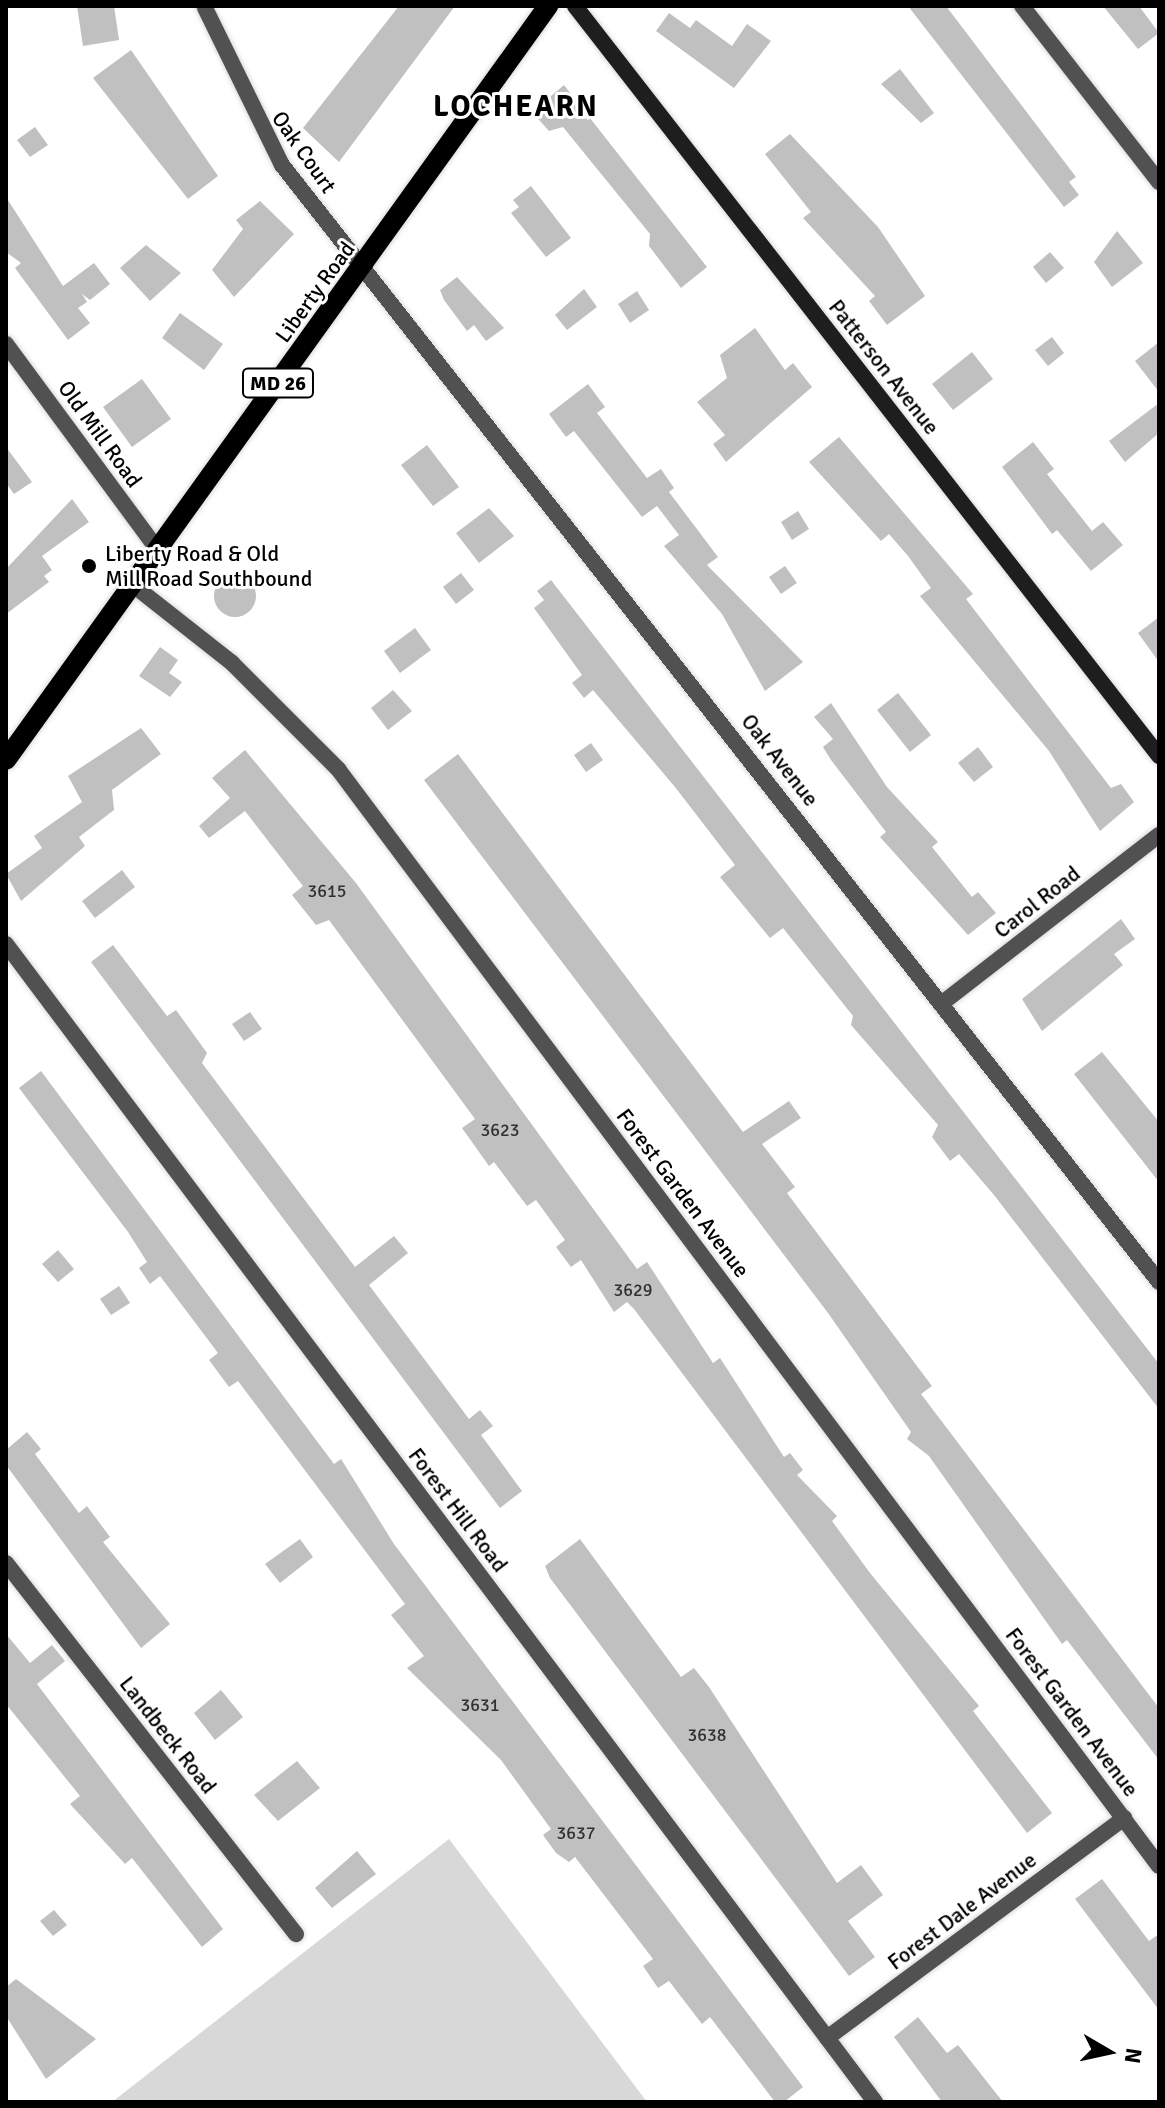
<!DOCTYPE html>
<style>
body{margin:0}
#map{position:relative;width:1165px;height:2108px;overflow:hidden;background:#fff;font-family:Signika,sans-serif}
div>[style]{position:absolute}
[style*='--x']{left:calc(var(--x)*1px);top:calc(var(--y)*1px);width:calc(var(--w)*1px);rotate:calc(var(--a)*1deg)}
.green>*{inset:0;background:#d8d8d8}
.building>*{inset:0;background:#c0c0c0}
.round{border-radius:50%}
.roads{filter:drop-shadow(0 0 2px #dbdbdb) drop-shadow(0 0 2px #dbdbdb)}
.minor>*{height:16px;margin:-8px;padding:0 8px;transform-origin:8px;border-radius:8px;background:#515151}
.secondary>*{height:16px;margin:-8px;padding:0 8px;transform-origin:8px;border-radius:8px;background:#1e1e1e}
.primary>*{height:20px;margin:-10px;padding:0 10px;transform-origin:10px;border-radius:10px;background:#000}
.dots>*{width:22px;height:22px;translate:-50% -50%;box-sizing:border-box;border:4px solid #fff;border-radius:50%}
span{translate:-50% -50%;white-space:nowrap;text-align:center;line-height:1.15;-webkit-text-stroke:6px #fff;paint-order:stroke}
.number-label{font-size:18px;color:#303030}
.number-label span{-webkit-text-stroke-width:0}
.shield-label span{padding:2px 6px;background:#fff;border:2px solid;border-radius:6px;-webkit-text-stroke-width:0}
.shield-label{font-size:20px;color:#000;font-weight:700}
.street-label{font-size:22px;color:#000}
.poi-label{font-size:22px;color:#000}
.left{translate:0 -50%;text-align:left}
.district-label{font-size:30px;color:#000;font-weight:700;letter-spacing:2px}
.frame{position:absolute;inset:0;border:8px solid #000;pointer-events:none}
.north{position:absolute;left:1069px;top:2012px;width:80px;height:80px;-webkit-text-stroke:6px #fff;paint-order:stroke;rotate:99deg;font-size:22px;font-weight:700;line-height:32px;text-align:center;color:#000}
.north::after{content:'';display:block;margin:auto;width:28px;height:36px;background:#000;clip-path:polygon(50% 0,100% 100%,50% 72%,0 100%)}
</style>
<div id="map">
<div class="green">
<div style="clip-path:polygon(449px 1839px,647px 2102px,112px 2102px)"></div>
</div>
<div class="building">
<div style="clip-path:polygon(77px 6px,114px 6px,119px 40px,83px 46px)"></div>
<div style="clip-path:polygon(399px 6px,455px 6px,339px 162px,303px 128px)"></div>
<div style="clip-path:polygon(908px 6px,946px 6px,1076px 177px,1069px 182px,1079px 195px,1064px 207px)"></div>
<div style="clip-path:polygon(1103px 6px,1139px 6px,1159px 33px,1138px 49px)"></div>
<div style="clip-path:polygon(669px 13px,690px 28px,696px 20px,732px 46px,747px 24px,771px 41px,734px 88px,656px 31px)"></div>
<div style="clip-path:polygon(131px 50px,218px 176px,188px 199px,93px 78px)"></div>
<div style="clip-path:polygon(900px 69px,934px 113px,921px 123px,881px 84px)"></div>
<div style="clip-path:polygon(564px 85px,707px 267px,681px 288px,649px 246px,650px 234px,563px 127px,549px 131px,532px 112px)"></div>
<div style="clip-path:polygon(35px 127px,48px 145px,30px 157px,17px 140px)"></div>
<div style="clip-path:polygon(790px 134px,878px 227px,925px 296px,887px 325px,869px 301px,875px 296px,803px 218px,811px 212px,765px 154px)"></div>
<div style="clip-path:polygon(531px 186px,571px 238px,546px 257px,511px 213px,519px 207px,513px 200px)"></div>
<div style="clip-path:polygon(6px 197px,63px 286px,94px 263px,110px 284px,90px 300px,82px 294px,87px 302px,78px 308px,90px 323px,68px 340px,15px 268px,21px 263px,6px 252px)"></div>
<div style="clip-path:polygon(260px 201px,294px 234px,234px 297px,212px 270px,243px 229px,236px 220px)"></div>
<div style="clip-path:polygon(1117px 231px,1143px 263px,1112px 287px,1094px 262px)"></div>
<div style="clip-path:polygon(146px 245px,181px 273px,150px 301px,120px 268px)"></div>
<div style="clip-path:polygon(1050px 252px,1064px 268px,1046px 283px,1033px 267px)"></div>
<div style="clip-path:polygon(457px 277px,504px 328px,486px 341px,474px 325px,467px 331px,444px 300px,440px 290px)"></div>
<div style="clip-path:polygon(584px 289px,597px 307px,567px 330px,555px 315px)"></div>
<div style="clip-path:polygon(637px 291px,649px 310px,630px 323px,618px 304px)"></div>
<div style="clip-path:polygon(180px 313px,223px 344px,204px 370px,162px 338px)"></div>
<div style="clip-path:polygon(755px 328px,785px 370px,793px 363px,812px 387px,726px 462px,713px 444px,725px 435px,697px 402px,727px 378px,720px 355px)"></div>
<div style="clip-path:polygon(1052px 337px,1064px 353px,1048px 366px,1035px 350px)"></div>
<div style="clip-path:polygon(1159px 342px,1159px 392px,1135px 361px)"></div>
<div style="clip-path:polygon(972px 352px,993px 379px,953px 410px,932px 384px)"></div>
<div style="clip-path:polygon(142px 379px,171px 419px,132px 447px,103px 407px)"></div>
<div style="clip-path:polygon(588px 384px,605px 407px,597px 413px,647px 478px,661px 469px,674px 488px,669px 492px,718px 557px,707px 565px,803px 662px,765px 691px,722px 614px,664px 546px,679px 535px,657px 506px,642px 517px,574px 431px,566px 437px,549px 414px)"></div>
<div style="clip-path:polygon(1159px 403px,1159px 433px,1125px 462px,1109px 441px)"></div>
<div style="clip-path:polygon(839px 437px,973px 594px,966px 599px,1111px 788px,1121px 784px,1134px 802px,1100px 831px,1049px 751px,920px 596px,931px 588px,908px 556px,889px 534px,881px 541px,809px 462px)"></div>
<div style="clip-path:polygon(1033px 442px,1054px 469px,1047px 474px,1092px 531px,1103px 522px,1123px 545px,1091px 571px,1057px 530px,1052px 534px,1002px 467px)"></div>
<div style="clip-path:polygon(427px 445px,459px 487px,433px 506px,401px 465px)"></div>
<div style="clip-path:polygon(6px 447px,32px 482px,14px 494px,6px 483px)"></div>
<div style="clip-path:polygon(72px 499px,89px 522px,42px 556px,52px 570px,44px 576px,49px 582px,6px 614px,6px 569px)"></div>
<div style="clip-path:polygon(489px 508px,514px 536px,479px 563px,456px 533px)"></div>
<div style="clip-path:polygon(798px 511px,809px 529px,792px 540px,781px 522px)"></div>
<div style="clip-path:polygon(785px 566px,797px 583px,781px 594px,769px 577px)"></div>
<div style="clip-path:polygon(461px 573px,474px 590px,456px 604px,443px 587px)"></div>
<div class="round" style="left:214px;top:575px;width:42px;height:42px"></div>
<div style="clip-path:polygon(551px 580px,1159px 1364px,1159px 1409px,994px 1195px,959px 1154px,950px 1161px,932px 1137px,938px 1125px,851px 1025px,853px 1016px,783px 928px,770px 938px,720px 877px,735px 865px,675px 787px,593px 690px,584px 698px,572px 683px,582px 675px,534px 608px,544px 600px,537px 591px)"></div>
<div style="clip-path:polygon(1159px 617px,1159px 662px,1138px 633px)"></div>
<div style="clip-path:polygon(415px 628px,431px 650px,400px 673px,384px 651px)"></div>
<div style="clip-path:polygon(160px 647px,178px 660px,169px 673px,182px 682px,170px 697px,139px 676px)"></div>
<div style="clip-path:polygon(393px 690px,412px 711px,388px 730px,371px 708px)"></div>
<div style="clip-path:polygon(898px 693px,931px 735px,910px 752px,877px 710px)"></div>
<div style="clip-path:polygon(831px 703px,887px 787px,938px 842px,932px 847px,972px 897px,978px 892px,996px 913px,968px 935px,880px 837px,886px 832px,831px 760px,823px 747px,833px 739px,814px 717px)"></div>
<div style="clip-path:polygon(141px 728px,161px 754px,112px 790px,114px 810px,79px 837px,85px 846px,21px 901px,6px 874px,42px 848px,34px 836px,82px 802px,68px 776px)"></div>
<div style="clip-path:polygon(591px 743px,603px 760px,586px 772px,574px 755px)"></div>
<div style="clip-path:polygon(978px 747px,993px 767px,974px 782px,958px 763px)"></div>
<div style="clip-path:polygon(245px 750px,356px 883px,637px 1269px,647px 1262px,713px 1363px,720px 1358px,784px 1457px,790px 1453px,803px 1470px,797px 1475px,837px 1516px,832px 1521px,870px 1573px,979px 1706px,973px 1711px,1052px 1813px,1027px 1833px,634px 1309px,627px 1302px,614px 1312px,581px 1260px,571px 1267px,556px 1247px,565px 1240px,536px 1200px,527px 1206px,494px 1162px,489px 1166px,462px 1128px,475px 1119px,329px 920px,316px 925px,292px 895px,303px 886px,245px 811px,209px 838px,199px 826px,230px 798px,212px 778px)"></div>
<div style="clip-path:polygon(458px 754px,743px 1132px,789px 1101px,801px 1118px,762px 1144px,795px 1187px,787px 1193px,932px 1386px,921px 1394px,1159px 1708px,1159px 1760px,1067px 1640px,1062px 1644px,929px 1456px,907px 1439px,911px 1432px,828px 1313px,424px 780px)"></div>
<div style="clip-path:polygon(122px 870px,135px 887px,95px 918px,82px 901px)"></div>
<div style="clip-path:polygon(1121px 919px,1135px 939px,1114px 954px,1123px 965px,1042px 1031px,1022px 999px)"></div>
<div style="clip-path:polygon(113px 945px,167px 1016px,176px 1010px,207px 1053px,202px 1063px,355px 1267px,394px 1236px,408px 1253px,369px 1285px,469px 1419px,480px 1410px,493px 1426px,481px 1435px,522px 1491px,500px 1508px,91px 962px)"></div>
<div style="clip-path:polygon(250px 1012px,262px 1029px,244px 1041px,232px 1024px)"></div>
<div style="clip-path:polygon(1102px 1052px,1159px 1122px,1159px 1182px,1074px 1074px)"></div>
<div style="clip-path:polygon(41px 1071px,334px 1464px,341px 1459px,394px 1544px,803px 2087px,784px 2102px,775px 2102px,710px 2017px,702px 2024px,669px 1981px,658px 1988px,643px 1966px,653px 1959px,575px 1857px,569px 1862px,556px 1853px,543px 1835px,551px 1829px,501px 1760px,407px 1668px,424px 1656px,391px 1615px,405px 1604px,238px 1381px,229px 1387px,209px 1360px,218px 1353px,160px 1276px,150px 1284px,139px 1268px,147px 1262px,128px 1232px,19px 1088px)"></div>
<div style="clip-path:polygon(58px 1250px,74px 1269px,58px 1282px,42px 1264px)"></div>
<div style="clip-path:polygon(119px 1286px,130px 1303px,111px 1315px,100px 1299px)"></div>
<div style="clip-path:polygon(27px 1432px,41px 1449px,35px 1454px,79px 1513px,87px 1506px,110px 1537px,103px 1542px,170px 1624px,141px 1648px,6px 1465px,6px 1450px)"></div>
<div style="clip-path:polygon(300px 1539px,313px 1557px,280px 1583px,265px 1564px)"></div>
<div style="clip-path:polygon(580px 1539px,681px 1677px,694px 1668px,709px 1687px,837px 1883px,861px 1865px,883px 1895px,848px 1921px,875px 1957px,849px 1976px,550px 1578px,545px 1566px)"></div>
<div style="clip-path:polygon(6px 1634px,30px 1663px,52px 1645px,65px 1661px,37px 1684px,223px 1929px,202px 1947px,132px 1858px,125px 1864px,70px 1804px,80px 1796px,6px 1704px)"></div>
<div style="clip-path:polygon(221px 1690px,243px 1717px,215px 1740px,194px 1713px)"></div>
<div style="clip-path:polygon(297px 1761px,320px 1788px,278px 1821px,254px 1795px)"></div>
<div style="clip-path:polygon(357px 1851px,376px 1874px,332px 1908px,315px 1888px)"></div>
<div style="clip-path:polygon(1102px 1879px,1149px 1941px,1159px 1934px,1159px 2010px,1075px 1899px)"></div>
<div style="clip-path:polygon(54px 1910px,67px 1925px,53px 1936px,40px 1921px)"></div>
<div style="clip-path:polygon(16px 1979px,96px 2039px,46px 2079px,6px 2016px,6px 1987px)"></div>
<div style="clip-path:polygon(918px 2017px,947px 2053px,958px 2045px,1003px 2102px,942px 2102px,894px 2037px)"></div>
</div>
<div class="roads">
<div class="minor">
<div style="--x:1022;--y:6;--w:223;--a:52.1"></div>
<div style="--x:205;--y:8;--w:175;--a:63.9"></div>
<div style="--x:282;--y:165;--w:1420;--a:51.86"></div>
<div style="--x:6;--y:344;--w:256;--a:53.6"></div>
<div style="--x:133;--y:585;--w:126;--a:38.2"></div>
<div style="--x:232;--y:663;--w:150;--a:45"></div>
<div style="--x:338;--y:769;--w:1370;--a:53.19"></div>
<div style="--x:6;--y:944;--w:1448;--a:53.11"></div>
<div style="--x:941;--y:1004;--w:276;--a:-37.8"></div>
<div style="--x:6;--y:1563;--w:471;--a:52"></div>
<div style="--x:827;--y:2038;--w:370;--a:-36.5"></div>
</div>
<div class="secondary">
<div style="--x:575;--y:6;--w:951;--a:52.09"></div>
</div>
<div class="primary">
<div style="--x:6;--y:760;--w:929;--a:-54.29"></div>
</div>
</div>
<div class="dots">
<div style="left:89px;top:566px;background:#000"></div>
</div>
<div class="number-label">
<span style="left:327px;top:891px">3615</span>
<span style="left:500px;top:1130px">3623</span>
<span style="left:633px;top:1290px">3629</span>
<span style="left:480px;top:1705px">3631</span>
<span style="left:707px;top:1735px">3638</span>
<span style="left:576px;top:1833px">3637</span>
</div>
<div class="shield-label">
<span style="left:278px;top:383px">MD 26</span>
</div>
<div class="street-label">
<span style="left:304px;top:152px;rotate:55deg">Oak Court</span>
<span style="left:315px;top:292px;rotate:-54deg">Liberty Road</span>
<span style="left:884px;top:367px;rotate:52deg">Patterson Avenue</span>
<span style="left:100px;top:434px;rotate:54deg">Old Mill Road</span>
<span style="left:780px;top:760px;rotate:52deg">Oak Avenue</span>
<span style="left:1037px;top:902px;rotate:-38deg">Carol Road</span>
<span style="left:683px;top:1193px;rotate:53deg">Forest Garden Avenue</span>
<span style="left:458px;top:1510px;rotate:53deg">Forest Hill Road</span>
<span style="left:1072px;top:1712px;rotate:53deg">Forest Garden Avenue</span>
<span style="left:168px;top:1735px;rotate:52deg">Landbeck Road</span>
<span style="left:962px;top:1911px;rotate:-37deg">Forest Dale Avenue</span>
</div>
<div class="poi-label">
<span class="left" style="left:105px;top:566px">Liberty Road &amp; Old<br>Mill Road Southbound</span>
</div>
<div class="district-label">
<span style="left:516px;top:107px">LOCHEARN</span>
</div>
<div class="frame"></div>
<div class="north">N</div>
</div>
